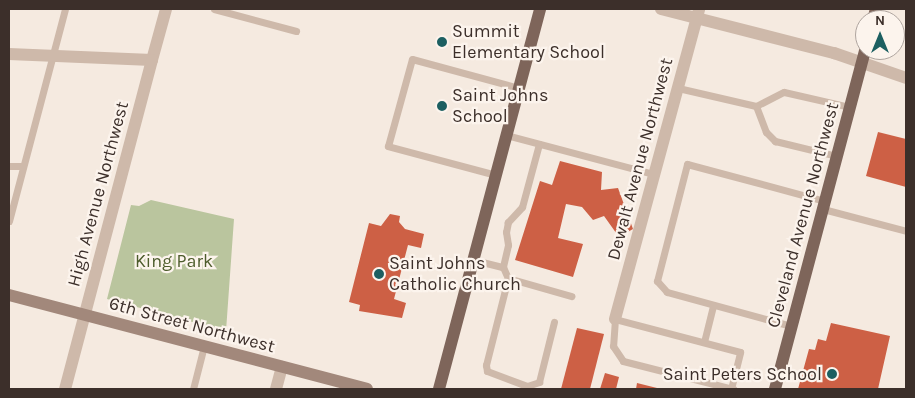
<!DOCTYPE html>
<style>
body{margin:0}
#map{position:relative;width:915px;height:398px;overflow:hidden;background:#f5eae0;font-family:Karla,sans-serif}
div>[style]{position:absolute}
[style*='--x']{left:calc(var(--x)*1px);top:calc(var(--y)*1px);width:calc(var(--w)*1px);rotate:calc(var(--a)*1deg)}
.green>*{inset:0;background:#bac59e}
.building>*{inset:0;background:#cd6045}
.service>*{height:7px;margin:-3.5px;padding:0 3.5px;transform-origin:3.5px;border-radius:3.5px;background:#ceb9aa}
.minor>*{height:12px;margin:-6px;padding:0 6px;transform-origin:6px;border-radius:6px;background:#ceb9aa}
.tertiary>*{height:12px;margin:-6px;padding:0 6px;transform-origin:6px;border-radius:6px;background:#ceb9aa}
.secondary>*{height:12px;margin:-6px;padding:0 6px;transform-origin:6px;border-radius:6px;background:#a2887b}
.primary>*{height:12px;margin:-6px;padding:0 6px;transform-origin:6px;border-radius:6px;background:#7e655a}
.dots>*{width:14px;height:14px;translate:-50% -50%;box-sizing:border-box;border:2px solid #fcf4ed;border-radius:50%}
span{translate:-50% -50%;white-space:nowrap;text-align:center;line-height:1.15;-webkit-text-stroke:4.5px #fcf4ed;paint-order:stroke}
.poi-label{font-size:18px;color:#3c2f2a}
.left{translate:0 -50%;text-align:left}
.right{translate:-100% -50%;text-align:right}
.street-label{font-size:18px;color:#3c2f2a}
.park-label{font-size:18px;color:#4d5c2c}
.frame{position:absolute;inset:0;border:10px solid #3c2f2a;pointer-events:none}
.north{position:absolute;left:855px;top:10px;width:50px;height:50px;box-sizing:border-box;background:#fcf4ed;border:1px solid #afa59f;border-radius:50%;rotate:0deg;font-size:14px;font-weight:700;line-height:20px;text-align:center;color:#3c2f2a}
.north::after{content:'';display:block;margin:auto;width:18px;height:22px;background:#1c5f61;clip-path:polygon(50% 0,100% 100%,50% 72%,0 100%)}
</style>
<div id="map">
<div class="green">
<div style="clip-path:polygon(151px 200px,234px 219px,226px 331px,107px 299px,131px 205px,139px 206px)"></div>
</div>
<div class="building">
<div style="clip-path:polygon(878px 132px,906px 139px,906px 187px,866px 176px)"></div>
<div style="clip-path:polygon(560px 161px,602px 172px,601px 190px,618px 188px,633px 229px,619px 237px,604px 216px,593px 220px,582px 207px,566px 204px,558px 238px,583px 244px,573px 277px,515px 260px,540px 181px,552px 185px)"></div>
<div style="clip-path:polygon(390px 214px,400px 216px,399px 222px,405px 229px,424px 234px,421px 248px,408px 245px,394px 299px,406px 303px,402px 318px,359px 311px,360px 305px,349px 302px,369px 223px,381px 226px)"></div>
<div style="clip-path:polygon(831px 323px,890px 336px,878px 389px,798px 389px,809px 349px,815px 350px,818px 339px,826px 341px)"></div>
<div style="clip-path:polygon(577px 328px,604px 334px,590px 389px,561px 389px)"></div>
<div style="clip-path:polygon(605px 373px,619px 377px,616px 389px,600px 389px)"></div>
<div style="clip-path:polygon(637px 383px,661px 389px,636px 389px)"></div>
</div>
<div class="service">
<div style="--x:214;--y:9;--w:85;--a:15"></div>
<div style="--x:678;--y:88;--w:80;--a:13"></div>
<div style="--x:756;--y:106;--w:31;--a:-27"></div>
<div style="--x:784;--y:92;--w:68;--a:12.8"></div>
<div style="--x:756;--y:106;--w:28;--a:69"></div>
<div style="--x:766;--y:132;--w:13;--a:45"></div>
<div style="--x:775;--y:141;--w:64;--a:13.6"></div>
<div style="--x:506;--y:135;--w:153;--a:14.8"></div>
<div style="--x:539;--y:144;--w:65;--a:105.1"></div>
<div style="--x:522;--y:207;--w:21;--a:133"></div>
<div style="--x:508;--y:222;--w:10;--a:101"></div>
<div style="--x:506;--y:232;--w:13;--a:81"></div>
<div style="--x:508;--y:245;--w:23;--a:103"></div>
<div style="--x:503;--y:267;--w:12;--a:66"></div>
<div style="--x:508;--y:278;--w:90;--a:104.2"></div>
<div style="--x:486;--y:365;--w:6;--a:81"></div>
<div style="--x:487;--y:371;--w:43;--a:20.6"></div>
<div style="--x:527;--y:386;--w:13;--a:-18"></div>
<div style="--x:539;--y:382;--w:62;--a:-76"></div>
<div style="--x:9;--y:166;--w:14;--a:0"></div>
<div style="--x:496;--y:175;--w:112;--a:-165"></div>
<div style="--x:388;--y:146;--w:90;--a:-74.6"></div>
<div style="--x:412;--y:59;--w:111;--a:15.2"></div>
<div style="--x:823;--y:209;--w:86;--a:14.8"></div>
<div style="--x:9;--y:221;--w:219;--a:-75.2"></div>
<div style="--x:474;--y:260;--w:30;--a:14"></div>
<div style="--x:508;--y:278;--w:66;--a:15.9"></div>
<div style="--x:791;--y:326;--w:129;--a:-164.7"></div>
<div style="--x:667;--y:292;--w:15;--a:-132"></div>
<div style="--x:657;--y:281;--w:121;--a:-75.6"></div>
<div style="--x:687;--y:164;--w:143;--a:15"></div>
<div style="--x:704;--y:342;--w:38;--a:-76"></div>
<div style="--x:193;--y:389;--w:44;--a:-75.7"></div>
<div style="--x:731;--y:389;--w:38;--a:-76"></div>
<div style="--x:740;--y:352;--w:129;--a:-165.2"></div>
<div style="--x:615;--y:319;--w:27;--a:94"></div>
<div style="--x:613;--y:346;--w:18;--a:56"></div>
<div style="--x:623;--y:361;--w:114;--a:14.3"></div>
</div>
<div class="minor">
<div style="--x:661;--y:9;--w:179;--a:14.3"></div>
<div style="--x:834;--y:53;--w:76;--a:19.1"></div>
<div style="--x:152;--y:60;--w:53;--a:-74.6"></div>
<div style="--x:615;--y:319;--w:321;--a:-74.8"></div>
<div style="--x:276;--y:389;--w:23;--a:-75"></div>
</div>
<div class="tertiary">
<div style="--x:9;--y:54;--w:143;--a:2.4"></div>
<div style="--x:152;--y:60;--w:340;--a:104.8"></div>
</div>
<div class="secondary">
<div style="--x:9;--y:295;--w:370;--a:14.7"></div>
</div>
<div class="primary">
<div style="--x:873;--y:20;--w:11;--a:-75"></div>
<div style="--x:439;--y:389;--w:393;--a:-75.1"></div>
<div style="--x:775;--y:389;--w:351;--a:-75.1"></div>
</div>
<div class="dots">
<div style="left:442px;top:42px;background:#1c5f61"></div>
<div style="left:442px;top:106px;background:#1c5f61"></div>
<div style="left:379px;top:274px;background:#1c5f61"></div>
<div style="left:832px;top:374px;background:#1c5f61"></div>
</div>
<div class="poi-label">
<span class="left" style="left:452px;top:42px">Summit<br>Elementary School</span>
<span class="left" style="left:452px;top:106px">Saint Johns<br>School</span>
<span class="left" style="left:389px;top:274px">Saint Johns<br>Catholic Church</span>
<span class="right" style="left:822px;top:374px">Saint Peters School</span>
</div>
<div class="street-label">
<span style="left:640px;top:159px;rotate:-75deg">Dewalt Avenue Northwest</span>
<span style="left:98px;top:194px;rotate:-75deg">High Avenue Northwest</span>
<span style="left:803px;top:215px;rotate:-75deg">Cleveland Avenue Northwest</span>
<span style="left:192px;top:325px;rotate:15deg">6th Street Northwest</span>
</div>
<div class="park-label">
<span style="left:174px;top:261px">King Park</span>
</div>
<div class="frame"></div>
<div class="north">N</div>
</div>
